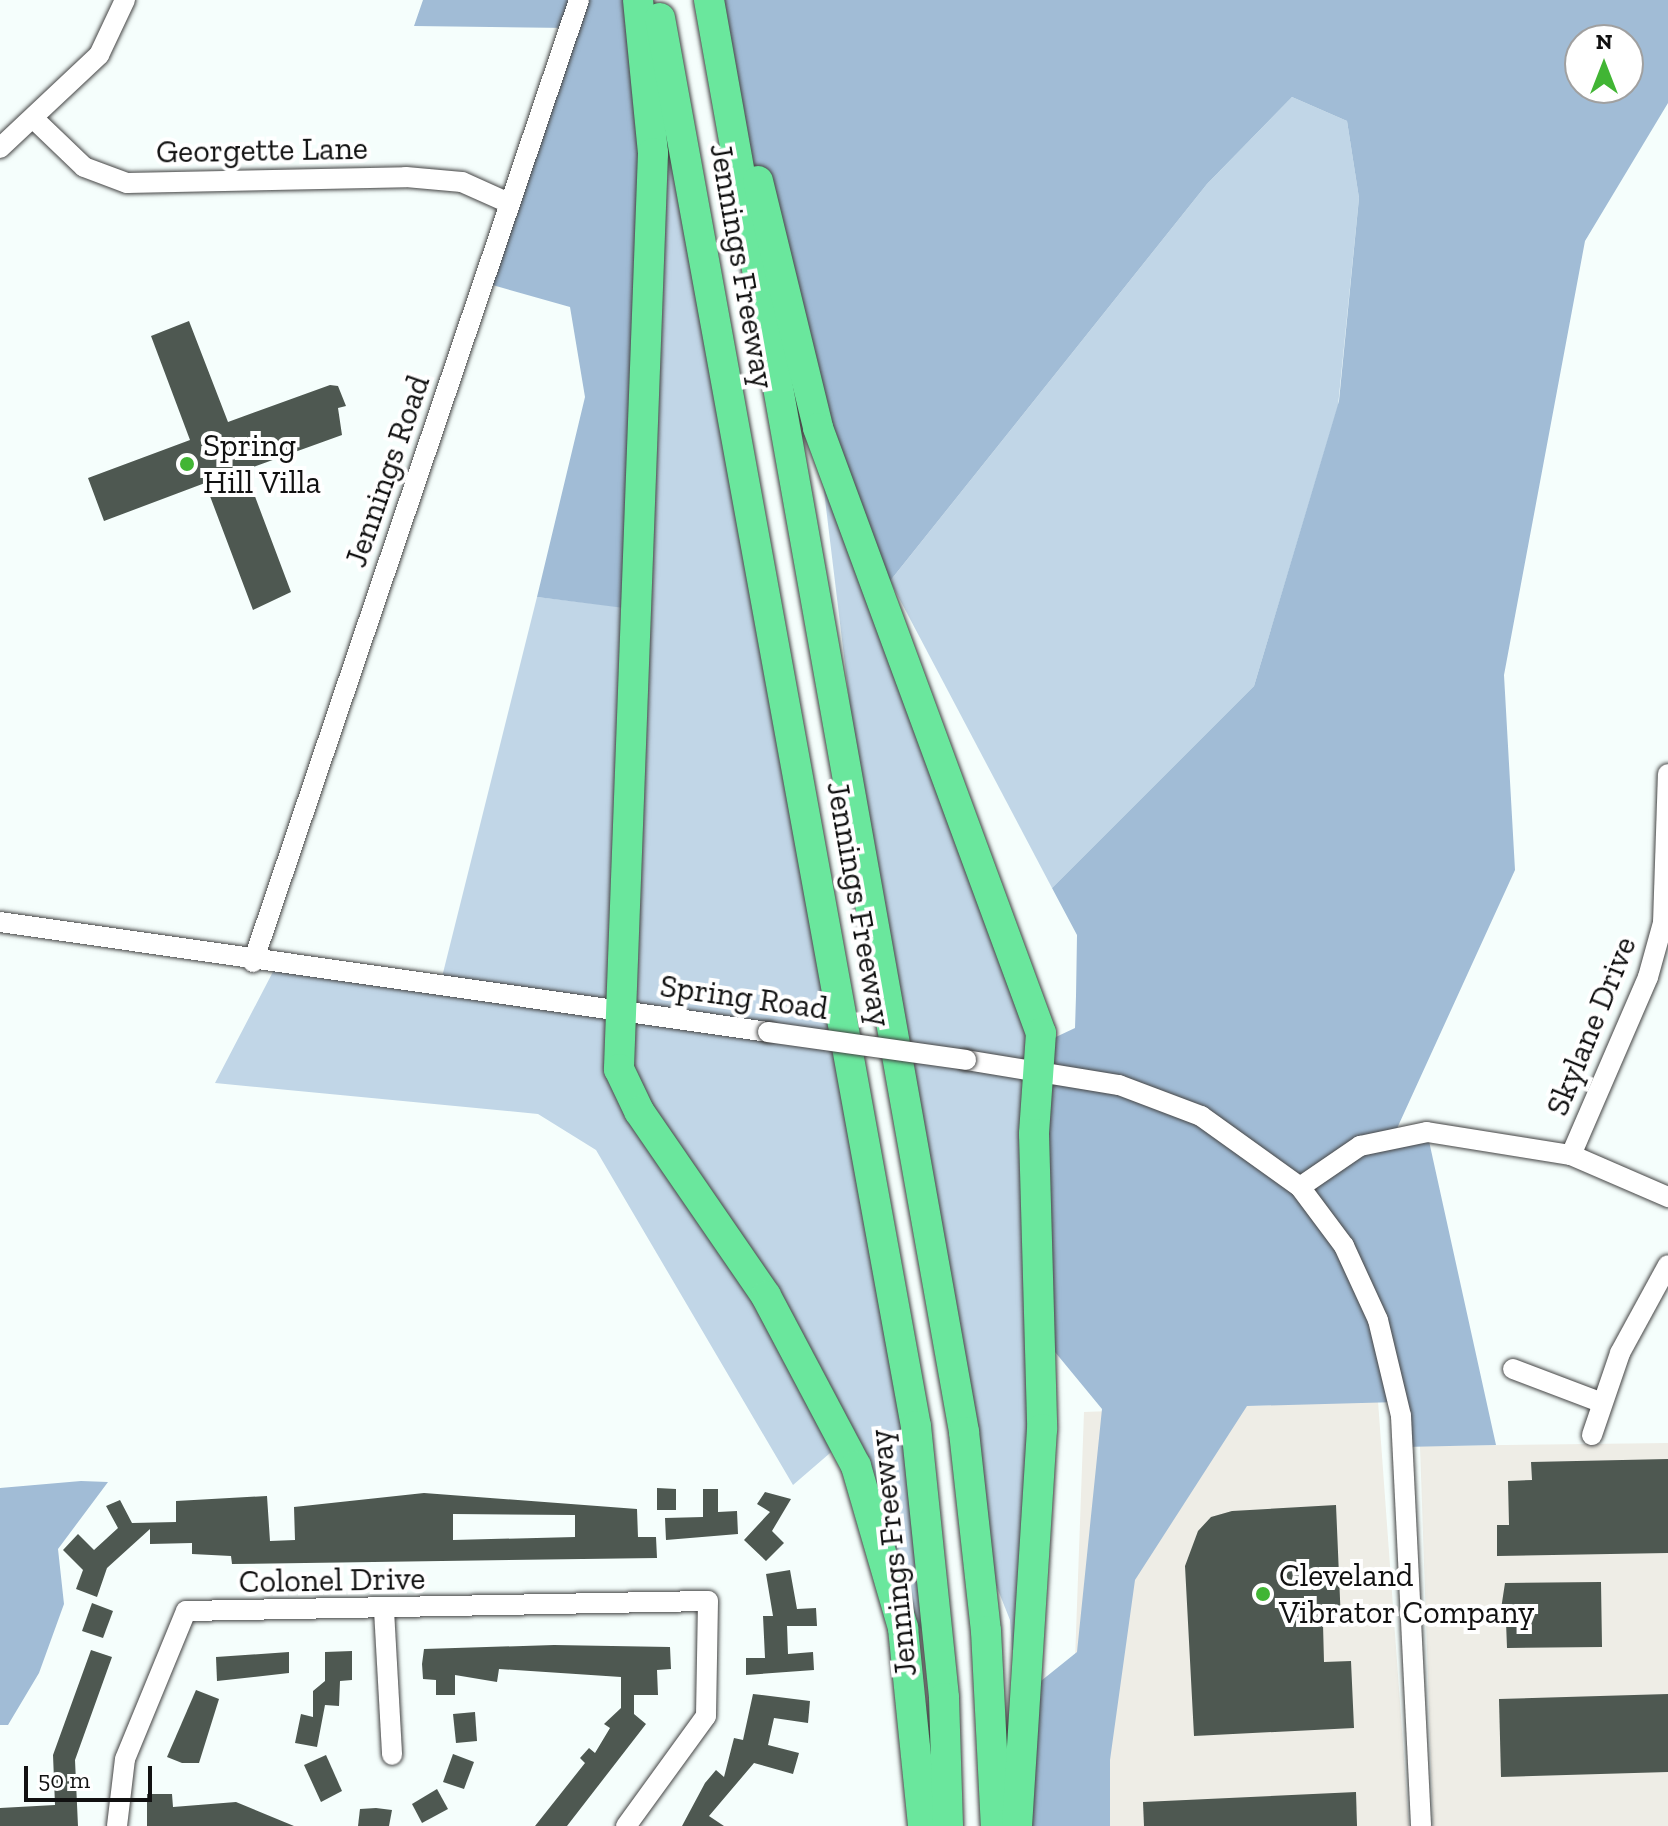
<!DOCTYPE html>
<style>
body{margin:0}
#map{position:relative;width:1668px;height:1826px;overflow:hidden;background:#f5fefc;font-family:"Zilla Slab",serif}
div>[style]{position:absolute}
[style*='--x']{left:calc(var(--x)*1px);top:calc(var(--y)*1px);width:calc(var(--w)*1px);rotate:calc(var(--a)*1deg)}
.industrial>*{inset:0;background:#eeede6}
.green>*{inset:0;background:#c1d6e7}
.forest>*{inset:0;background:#a1bcd6}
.building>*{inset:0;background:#4e5851}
.roads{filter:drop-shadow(0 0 2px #444) drop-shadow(0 0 2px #444)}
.minor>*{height:20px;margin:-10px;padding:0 10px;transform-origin:10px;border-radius:10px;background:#fff}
.highway>*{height:30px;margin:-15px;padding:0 15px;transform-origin:15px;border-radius:15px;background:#6ae79d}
.bridges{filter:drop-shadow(0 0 2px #444) drop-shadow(0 0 2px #444)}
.minor-bridge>*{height:20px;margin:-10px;padding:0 10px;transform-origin:10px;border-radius:10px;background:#fff}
.dots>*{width:22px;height:22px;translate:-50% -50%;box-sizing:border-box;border:4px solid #fff;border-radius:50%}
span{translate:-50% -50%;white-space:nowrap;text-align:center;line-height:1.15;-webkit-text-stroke:8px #fff;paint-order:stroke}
.street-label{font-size:32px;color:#111}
.poi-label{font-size:32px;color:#111}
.left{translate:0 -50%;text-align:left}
.north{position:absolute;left:1564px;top:24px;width:80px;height:80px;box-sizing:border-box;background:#fff;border:2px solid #a0a0a0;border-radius:50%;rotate:0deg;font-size:22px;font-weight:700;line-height:32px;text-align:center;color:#111}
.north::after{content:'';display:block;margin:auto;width:28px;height:36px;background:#41b534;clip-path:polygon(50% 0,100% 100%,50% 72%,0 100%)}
.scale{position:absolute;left:24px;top:1766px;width:128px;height:36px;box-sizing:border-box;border:4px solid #111;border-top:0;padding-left:10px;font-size:24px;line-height:28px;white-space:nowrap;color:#111;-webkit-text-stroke:6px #fff;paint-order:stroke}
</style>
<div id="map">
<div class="industrial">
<div style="clip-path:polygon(1378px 1401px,1409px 1826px,1069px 1826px,1084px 1412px)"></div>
<div style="clip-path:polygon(1668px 1443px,1668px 1826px,1433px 1826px,1420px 1446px)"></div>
</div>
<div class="green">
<div style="clip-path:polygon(1292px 97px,1347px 121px,1359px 198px,1338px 406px,1254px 686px,1052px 888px,890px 581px,1207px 184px)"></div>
<div style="clip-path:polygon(653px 153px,687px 160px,938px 1629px,903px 1628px,844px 1441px,793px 1485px,596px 1150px,538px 1114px,215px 1083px,277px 964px,440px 985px,537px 597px,640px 609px)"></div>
<div style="clip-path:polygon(821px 466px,1027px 1034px,1035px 1187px,1021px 1649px,1012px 1650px,1010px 1620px,978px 1540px,882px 971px)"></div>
</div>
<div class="forest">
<div style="clip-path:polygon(423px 0,638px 0,640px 610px,537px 597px,585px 397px,570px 307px,482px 282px,569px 28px,414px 26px)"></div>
<div style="clip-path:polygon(evenodd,709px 0,1668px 0,1668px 103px,1585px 241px,1504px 675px,1515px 870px,1394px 1135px,1427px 1132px,1496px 1445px,1403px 1447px,1398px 1402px,1247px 1406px,1135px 1580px,1110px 1760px,1110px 1826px,1017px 1826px,1026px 1693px,1077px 1652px,1102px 1409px,1041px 1335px,1041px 1044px,1075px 1028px,1076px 996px,1077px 935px,1052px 888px,1254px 686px,1339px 401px,1359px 198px,1347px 121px,1292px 97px,1207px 184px,890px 581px,834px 472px,709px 0,1580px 40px,1628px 40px,1628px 88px,1580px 88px,1580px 40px)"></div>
<div style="clip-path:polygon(81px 1481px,108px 1482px,58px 1549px,64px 1604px,39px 1673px,8px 1725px,0 1725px,0 1488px)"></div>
</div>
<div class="building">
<div style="clip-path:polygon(189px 321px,228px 422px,330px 385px,338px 386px,346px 406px,338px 408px,342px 435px,245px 470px,291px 592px,253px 610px,205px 483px,104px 521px,88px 478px,190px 440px,151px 336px)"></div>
<div style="clip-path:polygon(1668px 1459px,1668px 1553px,1497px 1556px,1497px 1525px,1509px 1525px,1508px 1481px,1532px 1480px,1531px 1462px)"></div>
<div style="clip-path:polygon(657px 1488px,676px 1489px,676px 1510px,657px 1510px)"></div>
<div style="clip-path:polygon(703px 1489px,718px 1489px,718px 1512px,737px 1511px,738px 1534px,666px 1540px,665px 1518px,703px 1517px)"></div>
<div style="clip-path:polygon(765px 1492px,791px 1499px,772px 1531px,784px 1543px,766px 1561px,744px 1540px,770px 1512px,757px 1504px)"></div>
<div style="clip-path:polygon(evenodd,424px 1493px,637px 1509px,638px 1537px,656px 1537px,657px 1558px,232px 1564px,231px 1556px,192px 1554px,192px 1543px,150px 1544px,150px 1529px,107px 1568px,97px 1597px,76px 1589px,83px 1570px,63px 1550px,78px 1534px,94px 1550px,118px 1528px,106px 1506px,120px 1500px,132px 1523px,176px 1522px,176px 1501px,267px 1496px,270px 1541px,295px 1540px,294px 1507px,424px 1493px,453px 1514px,575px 1515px,575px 1537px,453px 1540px,453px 1514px)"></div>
<div style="clip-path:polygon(1336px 1505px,1341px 1622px,1323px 1624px,1324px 1662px,1351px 1661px,1354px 1728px,1194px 1736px,1185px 1566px,1198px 1531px,1211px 1517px,1232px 1511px)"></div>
<div style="clip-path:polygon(790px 1570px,797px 1609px,816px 1608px,817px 1626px,787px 1626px,788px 1654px,813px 1652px,814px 1670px,746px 1675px,746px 1658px,765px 1658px,763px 1616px,773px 1616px,766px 1574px)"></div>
<div style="clip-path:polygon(1601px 1582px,1602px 1647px,1507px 1648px,1506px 1622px,1499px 1622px,1505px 1583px)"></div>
<div style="clip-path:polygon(92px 1603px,113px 1611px,103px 1638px,82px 1631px)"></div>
<div style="clip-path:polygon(554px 1645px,670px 1647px,671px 1669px,657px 1670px,658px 1695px,634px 1695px,634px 1714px,646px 1724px,567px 1826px,535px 1826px,585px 1763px,580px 1758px,589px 1748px,595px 1753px,610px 1728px,604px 1724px,621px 1708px,621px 1677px,499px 1669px,497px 1682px,455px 1675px,455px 1695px,436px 1695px,436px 1680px,423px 1679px,422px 1664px,424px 1649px)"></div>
<div style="clip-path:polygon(91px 1650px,112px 1657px,75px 1760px,78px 1826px,0 1826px,0 1808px,55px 1805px,53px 1755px)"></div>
<div style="clip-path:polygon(352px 1651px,352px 1680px,340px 1681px,339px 1706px,325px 1705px,317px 1747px,295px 1743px,301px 1714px,313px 1717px,313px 1691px,325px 1681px,325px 1652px)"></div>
<div style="clip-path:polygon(289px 1652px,289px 1673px,217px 1681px,216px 1657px)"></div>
<div style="clip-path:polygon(196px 1690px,219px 1699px,199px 1763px,182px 1763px,167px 1757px)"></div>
<div style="clip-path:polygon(753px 1694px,810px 1701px,808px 1723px,774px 1718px,768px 1745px,799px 1753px,793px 1774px,754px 1763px,709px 1816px,724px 1826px,682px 1826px,705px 1783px,716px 1770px,724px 1777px,734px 1738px,743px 1740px)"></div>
<div style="clip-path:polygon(1668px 1694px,1668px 1772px,1501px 1777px,1499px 1699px)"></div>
<div style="clip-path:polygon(475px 1712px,477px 1741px,456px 1743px,453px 1714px)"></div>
<div style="clip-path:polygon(453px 1754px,474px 1762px,464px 1789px,443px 1782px)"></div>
<div style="clip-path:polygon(326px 1755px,342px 1791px,321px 1802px,304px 1765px)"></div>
<div style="clip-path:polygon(437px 1789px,448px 1809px,422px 1823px,412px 1804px)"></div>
<div style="clip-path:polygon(1356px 1792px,1357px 1826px,1144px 1826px,1143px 1802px)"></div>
<div style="clip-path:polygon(147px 1794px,172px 1794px,173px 1807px,236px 1802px,294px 1826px,147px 1826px)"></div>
<div style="clip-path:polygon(376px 1808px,392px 1810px,389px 1826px,358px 1826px,360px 1809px)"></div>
</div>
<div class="roads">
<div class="minor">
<div style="--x:34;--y:119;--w:69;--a:43.8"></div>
<div style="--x:84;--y:167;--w:46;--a:20.4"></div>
<div style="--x:127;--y:183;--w:279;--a:-1.2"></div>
<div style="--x:406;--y:177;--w:56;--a:5.1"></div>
<div style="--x:462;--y:182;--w:51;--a:24.1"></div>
<div style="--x:0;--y:148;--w:136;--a:-43.2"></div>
<div style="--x:99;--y:55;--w:61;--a:-64.7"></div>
<div style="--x:0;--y:922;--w:776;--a:8.15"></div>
<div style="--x:253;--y:962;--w:1016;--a:-71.28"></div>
<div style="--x:966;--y:1060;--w:155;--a:9.3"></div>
<div style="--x:1119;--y:1085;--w:88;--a:20.7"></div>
<div style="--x:1201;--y:1116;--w:122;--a:35.6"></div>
<div style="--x:1300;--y:1187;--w:74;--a:53.3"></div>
<div style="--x:1344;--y:1246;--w:81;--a:65.3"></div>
<div style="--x:1378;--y:1320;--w:99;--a:76.5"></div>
<div style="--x:1401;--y:1416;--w:410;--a:87.2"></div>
<div style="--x:1571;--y:1155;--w:194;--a:-66.6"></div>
<div style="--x:1648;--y:977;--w:56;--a:-74.5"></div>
<div style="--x:1663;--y:923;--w:149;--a:-88.1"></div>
<div style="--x:1300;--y:1187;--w:73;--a:-34.3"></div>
<div style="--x:1360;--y:1146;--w:68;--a:-11.8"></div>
<div style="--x:1427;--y:1132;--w:146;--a:9.1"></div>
<div style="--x:1571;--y:1155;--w:106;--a:23.4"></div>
<div style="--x:1513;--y:1369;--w:93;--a:20.8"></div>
<div style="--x:1592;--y:1435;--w:87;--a:-71.1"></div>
<div style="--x:1620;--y:1353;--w:100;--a:-61.4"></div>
<div style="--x:384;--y:1610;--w:145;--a:86.8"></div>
<div style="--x:117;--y:1826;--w:67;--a:-83.2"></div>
<div style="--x:125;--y:1759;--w:160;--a:-67.6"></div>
<div style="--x:186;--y:1611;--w:522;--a:-1.1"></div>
<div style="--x:708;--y:1601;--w:115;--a:91"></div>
<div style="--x:706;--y:1716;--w:136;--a:126"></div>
</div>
<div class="highway">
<div style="--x:638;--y:0;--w:154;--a:84.4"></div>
<div style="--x:653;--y:153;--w:917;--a:92.13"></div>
<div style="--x:619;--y:1069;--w:47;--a:64.5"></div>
<div style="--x:639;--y:1111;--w:224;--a:55.5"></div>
<div style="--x:766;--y:1296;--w:192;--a:62.1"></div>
<div style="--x:856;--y:1466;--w:169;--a:73.8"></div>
<div style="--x:903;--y:1628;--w:199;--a:84.2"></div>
<div style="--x:709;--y:0;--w:1455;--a:79.9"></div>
<div style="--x:964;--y:1432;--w:200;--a:83.7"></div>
<div style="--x:986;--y:1631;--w:195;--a:87.1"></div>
<div style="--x:660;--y:18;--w:1431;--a:79.7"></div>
<div style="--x:916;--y:1426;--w:273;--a:84.1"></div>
<div style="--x:944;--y:1698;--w:128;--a:88.2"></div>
<div style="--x:758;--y:181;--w:254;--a:76.3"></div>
<div style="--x:818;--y:428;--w:645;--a:69.77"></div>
<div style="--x:1041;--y:1033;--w:101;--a:94"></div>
<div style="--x:1034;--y:1134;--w:295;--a:88.4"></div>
<div style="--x:1042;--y:1429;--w:398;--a:93.6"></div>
</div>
</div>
<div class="bridges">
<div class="minor-bridge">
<div style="--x:768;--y:1032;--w:200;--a:8"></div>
</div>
</div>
<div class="dots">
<div style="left:187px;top:464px;background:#41b534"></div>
<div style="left:1263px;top:1594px;background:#41b534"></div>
</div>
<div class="street-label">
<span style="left:262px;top:150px;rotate:-1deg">Georgette Lane</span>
<span style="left:742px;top:266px;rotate:80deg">Jennings Freeway</span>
<span style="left:387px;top:471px;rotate:-71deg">Jennings Road</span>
<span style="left:859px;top:904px;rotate:80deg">Jennings Freeway</span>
<span style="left:744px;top:997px;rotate:8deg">Spring Road</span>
<span style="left:1591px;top:1026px;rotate:-68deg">Skylane Drive</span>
<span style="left:893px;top:1553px;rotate:-96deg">Jennings Freeway</span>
<span style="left:332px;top:1580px;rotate:-1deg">Colonel Drive</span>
</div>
<div class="poi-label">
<span class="left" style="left:203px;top:464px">Spring<br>Hill Villa</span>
<span class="left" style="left:1279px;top:1594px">Cleveland<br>Vibrator Company</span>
</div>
<div class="north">N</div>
<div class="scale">50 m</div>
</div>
